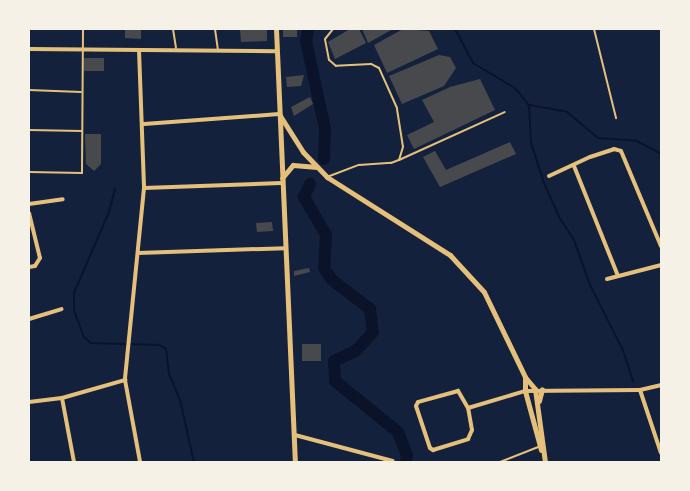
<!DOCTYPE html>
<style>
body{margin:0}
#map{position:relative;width:690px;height:491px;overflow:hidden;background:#14213d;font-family:"IBM Plex Serif",serif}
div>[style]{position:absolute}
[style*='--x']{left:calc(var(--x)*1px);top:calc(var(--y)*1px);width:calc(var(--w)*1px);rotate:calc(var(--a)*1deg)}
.stream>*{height:2px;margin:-1px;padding:0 1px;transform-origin:1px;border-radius:1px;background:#0b132b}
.river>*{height:12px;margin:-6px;padding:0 6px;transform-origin:6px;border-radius:6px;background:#0b132b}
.building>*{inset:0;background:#48494c}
.service>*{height:2px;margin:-1px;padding:0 1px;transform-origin:1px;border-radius:1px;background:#e5c07b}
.minor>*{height:4px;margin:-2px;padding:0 2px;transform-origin:2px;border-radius:2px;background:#e5c07b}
.secondary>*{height:5px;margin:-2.5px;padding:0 2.5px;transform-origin:2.5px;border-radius:2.5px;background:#e5c07b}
span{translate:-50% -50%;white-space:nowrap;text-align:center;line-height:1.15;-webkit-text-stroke:4.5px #f6f1e7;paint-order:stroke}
.frame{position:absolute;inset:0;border:30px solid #f6f1e7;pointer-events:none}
</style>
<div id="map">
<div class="stream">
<div style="--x:455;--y:29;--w:38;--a:62"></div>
<div style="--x:473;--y:63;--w:49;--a:30.8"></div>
<div style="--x:515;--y:88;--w:22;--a:51"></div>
<div style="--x:529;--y:105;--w:39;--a:10"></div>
<div style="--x:567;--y:112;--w:40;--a:40"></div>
<div style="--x:598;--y:138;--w:39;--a:4"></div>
<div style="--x:637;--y:141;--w:27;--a:28"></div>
<div style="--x:529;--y:105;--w:38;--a:87"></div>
<div style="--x:531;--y:143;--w:42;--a:72"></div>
<div style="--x:544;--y:183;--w:37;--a:66"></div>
<div style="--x:559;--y:217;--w:27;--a:57"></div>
<div style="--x:574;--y:240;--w:48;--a:70.4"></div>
<div style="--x:590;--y:285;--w:73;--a:63.1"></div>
<div style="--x:623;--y:350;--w:33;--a:72"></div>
<div style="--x:115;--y:189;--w:24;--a:105"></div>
<div style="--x:109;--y:212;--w:88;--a:113.4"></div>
<div style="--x:74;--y:293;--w:17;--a:90"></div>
<div style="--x:74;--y:310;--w:29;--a:70"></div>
<div style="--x:84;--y:337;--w:9;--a:41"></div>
<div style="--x:91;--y:343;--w:69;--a:1.7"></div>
<div style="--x:160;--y:345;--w:7;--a:34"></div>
<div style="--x:166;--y:349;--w:25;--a:83"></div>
<div style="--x:169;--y:374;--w:28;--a:67"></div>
<div style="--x:180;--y:400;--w:64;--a:77.3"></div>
</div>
<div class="river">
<div style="--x:308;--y:29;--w:12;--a:99"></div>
<div style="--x:306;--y:41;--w:90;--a:77.8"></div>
<div style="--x:325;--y:129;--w:30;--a:92"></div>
<div style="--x:310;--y:184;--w:14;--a:115"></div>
<div style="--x:304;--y:197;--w:44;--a:59.9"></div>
<div style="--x:326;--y:235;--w:33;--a:93"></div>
<div style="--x:324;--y:268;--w:14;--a:56"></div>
<div style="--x:332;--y:280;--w:48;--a:37.3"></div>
<div style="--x:370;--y:309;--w:23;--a:83"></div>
<div style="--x:373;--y:332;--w:24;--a:132"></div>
<div style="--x:357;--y:350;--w:25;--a:154"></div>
<div style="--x:334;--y:361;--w:20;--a:87"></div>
<div style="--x:335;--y:381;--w:81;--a:39"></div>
<div style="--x:398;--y:432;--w:25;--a:69"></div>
<div style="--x:407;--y:455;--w:7;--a:98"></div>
</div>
<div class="building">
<div style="clip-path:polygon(125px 29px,141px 29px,141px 39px,125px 38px)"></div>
<div style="clip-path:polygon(240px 29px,267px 29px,267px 41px,241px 42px)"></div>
<div style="clip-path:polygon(283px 29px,297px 29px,297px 37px,283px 37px)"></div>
<div style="clip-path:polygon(350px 29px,359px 29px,366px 43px,335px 59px,328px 42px)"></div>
<div style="clip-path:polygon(362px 29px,393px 29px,368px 43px)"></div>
<div style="clip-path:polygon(403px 29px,429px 31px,438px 49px,387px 73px,374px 45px)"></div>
<div style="clip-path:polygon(439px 55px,450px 57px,456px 68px,444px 86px,402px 104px,389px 76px)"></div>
<div style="clip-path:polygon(84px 58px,104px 58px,104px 71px,84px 71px)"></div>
<div style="clip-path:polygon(304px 75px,301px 86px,287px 87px,286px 77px)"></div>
<div style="clip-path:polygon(480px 79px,495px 110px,414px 149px,407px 135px,434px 122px,422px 100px,450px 87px)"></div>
<div style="clip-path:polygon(310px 97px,313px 104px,294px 116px,291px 107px)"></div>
<div style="clip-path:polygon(85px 134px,101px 134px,101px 164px,94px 171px,86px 164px)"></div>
<div style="clip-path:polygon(510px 142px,516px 154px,440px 187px,423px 157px,435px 151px,446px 170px)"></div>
<div style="clip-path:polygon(272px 222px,273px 231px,257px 232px,256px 223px)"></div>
<div style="clip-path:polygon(309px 268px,310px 272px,294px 276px,294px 271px)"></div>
<div style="clip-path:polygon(302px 344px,321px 344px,321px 361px,302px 361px)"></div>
</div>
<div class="service">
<div style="--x:173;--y:29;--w:19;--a:81"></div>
<div style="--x:215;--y:29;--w:22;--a:82"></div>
<div style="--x:594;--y:29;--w:92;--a:76.1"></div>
<div style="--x:29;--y:90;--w:52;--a:2.2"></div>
<div style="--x:29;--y:130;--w:53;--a:1.1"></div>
<div style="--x:399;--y:160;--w:116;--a:-24.4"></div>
<div style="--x:29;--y:172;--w:53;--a:1.1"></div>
<div style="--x:82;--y:173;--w:144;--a:-89.6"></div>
<div style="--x:327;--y:177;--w:34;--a:-21"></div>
<div style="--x:359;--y:165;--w:32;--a:-4"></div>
<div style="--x:391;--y:163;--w:9;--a:-21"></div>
<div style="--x:399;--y:160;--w:14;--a:-73"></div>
<div style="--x:403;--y:147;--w:39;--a:-99"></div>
<div style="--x:397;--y:108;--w:44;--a:-114.2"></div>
<div style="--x:379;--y:68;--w:9;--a:-153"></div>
<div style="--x:371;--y:64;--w:35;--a:177"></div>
<div style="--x:336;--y:66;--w:9;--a:-139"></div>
<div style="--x:329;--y:60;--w:21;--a:-101"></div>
<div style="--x:325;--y:39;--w:13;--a:-51"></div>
<div style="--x:500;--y:462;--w:41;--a:-21.5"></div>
</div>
<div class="minor">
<div style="--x:29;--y:49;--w:247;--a:0.5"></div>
<div style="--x:139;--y:50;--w:138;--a:87.9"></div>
<div style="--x:144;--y:188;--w:193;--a:95.7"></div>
<div style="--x:125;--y:380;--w:83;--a:79.6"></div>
<div style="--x:144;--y:124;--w:135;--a:-4.2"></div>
<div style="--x:574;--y:166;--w:118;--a:68.2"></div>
<div style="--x:549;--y:176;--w:45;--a:-24.9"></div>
<div style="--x:590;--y:157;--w:25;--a:-18"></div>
<div style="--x:614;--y:149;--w:7;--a:16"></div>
<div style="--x:621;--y:151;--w:103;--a:67.2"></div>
<div style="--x:144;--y:188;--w:137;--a:-2.1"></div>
<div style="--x:29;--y:204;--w:34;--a:-8"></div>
<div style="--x:29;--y:213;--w:46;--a:76.3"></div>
<div style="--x:40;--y:258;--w:9;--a:122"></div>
<div style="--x:35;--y:266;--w:6;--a:171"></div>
<div style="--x:138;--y:253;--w:147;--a:-1.9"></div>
<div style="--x:607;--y:279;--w:56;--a:-14.5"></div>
<div style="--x:29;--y:319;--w:34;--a:-17"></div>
<div style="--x:640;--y:390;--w:66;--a:71.6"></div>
<div style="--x:62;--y:398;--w:65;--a:79.4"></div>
<div style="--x:29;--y:402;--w:33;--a:-7"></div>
<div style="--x:62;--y:398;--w:66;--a:-15.9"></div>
<div style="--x:468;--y:408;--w:20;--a:-120"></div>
<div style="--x:458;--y:391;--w:41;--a:164.6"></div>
<div style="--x:418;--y:402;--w:4;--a:117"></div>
<div style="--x:416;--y:406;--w:44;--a:71.6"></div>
<div style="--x:430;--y:448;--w:4;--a:34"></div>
<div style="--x:433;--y:450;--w:37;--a:-17"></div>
<div style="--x:468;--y:439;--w:10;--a:-66"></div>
<div style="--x:472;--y:430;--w:22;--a:-100"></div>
<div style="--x:468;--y:408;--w:59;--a:-16.6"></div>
<div style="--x:525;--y:391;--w:115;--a:-0.5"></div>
<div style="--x:640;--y:390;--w:22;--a:-13"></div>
<div style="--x:295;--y:435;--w:101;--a:14.9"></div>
</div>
<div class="secondary">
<div style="--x:276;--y:29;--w:433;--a:87.5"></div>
<div style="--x:279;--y:114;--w:45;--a:57.7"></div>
<div style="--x:303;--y:152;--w:35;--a:46"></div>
<div style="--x:327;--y:177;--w:146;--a:32.4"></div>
<div style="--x:450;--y:255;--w:50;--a:47.4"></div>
<div style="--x:484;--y:292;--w:94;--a:64.2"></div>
<div style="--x:525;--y:377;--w:16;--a:50"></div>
<div style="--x:535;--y:389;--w:74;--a:82.2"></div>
<div style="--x:282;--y:178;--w:17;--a:-50"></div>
<div style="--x:293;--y:165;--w:24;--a:5"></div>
<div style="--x:525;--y:378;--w:13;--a:90"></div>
<div style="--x:525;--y:391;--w:61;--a:74.8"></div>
<div style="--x:539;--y:401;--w:12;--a:-76"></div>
</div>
<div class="frame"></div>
</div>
